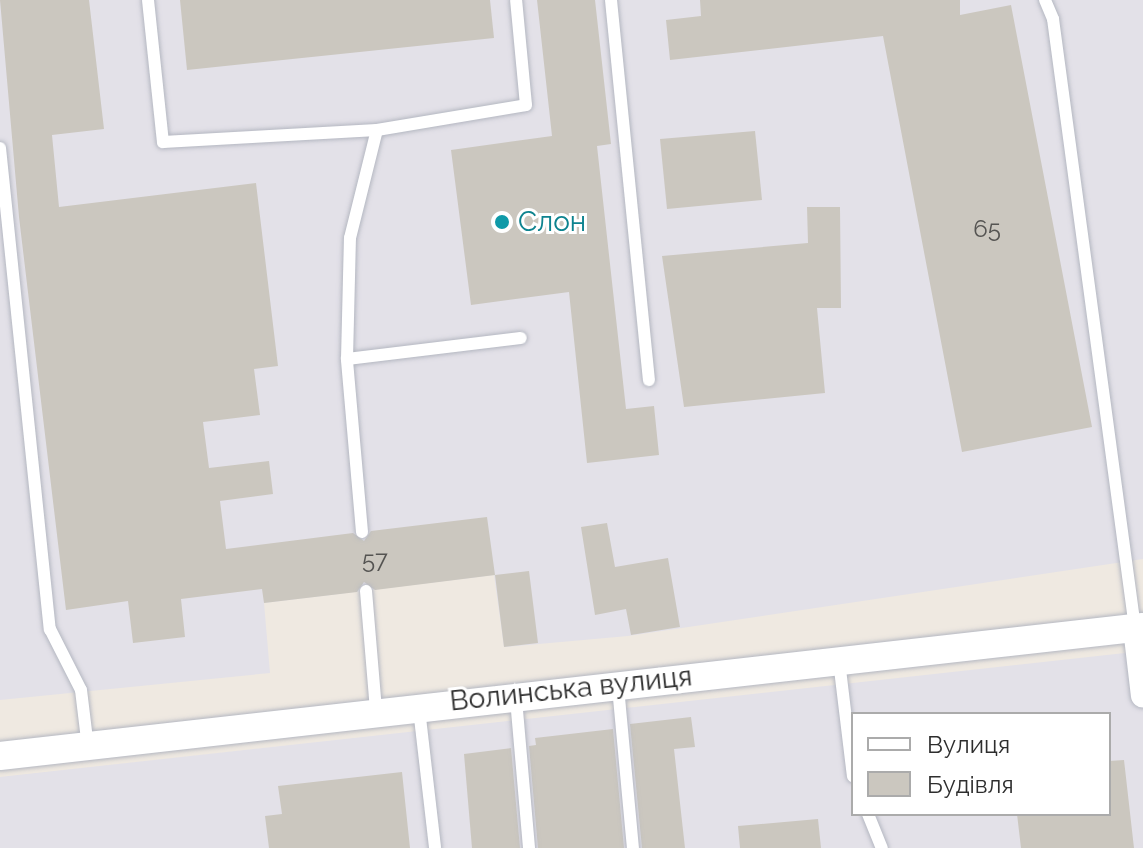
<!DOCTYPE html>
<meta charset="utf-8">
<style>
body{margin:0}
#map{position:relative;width:1143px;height:848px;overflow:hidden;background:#efe9e1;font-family:Raleway,sans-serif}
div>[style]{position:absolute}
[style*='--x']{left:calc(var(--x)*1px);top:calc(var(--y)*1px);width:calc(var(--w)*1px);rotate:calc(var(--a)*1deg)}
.industrial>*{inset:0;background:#e3e1e8}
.building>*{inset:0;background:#cbc7bf}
.roads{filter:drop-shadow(0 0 2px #b4b7c1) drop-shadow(0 0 2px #b4b7c1)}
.service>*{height:12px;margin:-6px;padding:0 6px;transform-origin:6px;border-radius:6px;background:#fff}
.minor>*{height:24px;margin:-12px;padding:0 12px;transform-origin:12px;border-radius:12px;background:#fff}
.tertiary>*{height:28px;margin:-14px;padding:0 14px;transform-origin:14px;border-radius:14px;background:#fff}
.dots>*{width:22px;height:22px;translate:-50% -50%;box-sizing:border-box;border:4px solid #fff;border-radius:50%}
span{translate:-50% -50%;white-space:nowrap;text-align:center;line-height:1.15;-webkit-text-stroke:6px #fff;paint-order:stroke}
.number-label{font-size:24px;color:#555452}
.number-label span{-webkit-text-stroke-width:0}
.culture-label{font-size:28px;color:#0d838f}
.left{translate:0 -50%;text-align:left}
.street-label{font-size:28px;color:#2e2e2e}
.legend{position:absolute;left:851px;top:712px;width:260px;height:104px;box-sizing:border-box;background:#fff;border:2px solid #ababab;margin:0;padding:10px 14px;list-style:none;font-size:24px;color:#2e2e2e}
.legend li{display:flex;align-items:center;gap:16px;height:40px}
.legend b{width:40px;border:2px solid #ababab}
</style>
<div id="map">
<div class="industrial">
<div style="clip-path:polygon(0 0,1143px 0,1143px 559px,628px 636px,504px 647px,494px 575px,264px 603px,270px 673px,0 700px)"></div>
<div style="clip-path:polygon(evenodd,1143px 651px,1143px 848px,0 848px,0 777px,1143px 651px,853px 714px,1109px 714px,1109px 814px,853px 814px,853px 714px)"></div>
</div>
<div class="building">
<div style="clip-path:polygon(0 0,89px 0,104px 129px,52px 135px,59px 207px,256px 183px,278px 366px,254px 369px,260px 415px,203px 422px,209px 468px,269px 461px,273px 494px,220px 501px,226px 549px,353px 533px,364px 541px,371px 531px,487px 517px,495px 575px,375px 590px,364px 582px,357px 592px,264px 603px,262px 589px,181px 599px,185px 637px,133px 643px,128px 601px,66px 610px,19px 217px)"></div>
<div style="clip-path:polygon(180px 0,490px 0,494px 38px,187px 70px)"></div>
<div style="clip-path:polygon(537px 0,595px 0,611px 144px,597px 146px,626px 409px,654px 406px,659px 455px,587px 463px,569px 292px,471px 305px,451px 150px,552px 136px)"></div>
<div style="clip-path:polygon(700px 0,960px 0,960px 15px,1011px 5px,1092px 427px,962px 452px,883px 36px,670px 60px,666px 20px,701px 16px)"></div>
<div style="clip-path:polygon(755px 131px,762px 200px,667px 209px,660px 139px)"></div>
<div style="clip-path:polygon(807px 207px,840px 207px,841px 308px,817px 308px,825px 393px,684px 407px,662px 256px,808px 243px)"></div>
<div style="clip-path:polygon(607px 523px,615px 567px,668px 558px,680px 627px,631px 635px,626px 609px,595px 615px,581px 527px)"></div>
<div style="clip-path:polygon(529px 571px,538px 643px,504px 647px,495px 575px)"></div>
<div style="clip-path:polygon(691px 717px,695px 747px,674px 749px,685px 848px,642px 848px,630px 724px)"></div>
<div style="clip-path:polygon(613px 729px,624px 848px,538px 848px,529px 746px,536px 745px,535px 738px)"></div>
<div style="clip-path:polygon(511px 748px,520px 848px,472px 848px,464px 754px)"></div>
<div style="clip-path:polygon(1124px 760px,1134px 848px,1021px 848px,1017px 814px,1109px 814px,1109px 761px)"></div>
<div style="clip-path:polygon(402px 772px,410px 848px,269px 848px,265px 816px,282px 814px,278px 786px)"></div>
<div style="clip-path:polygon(818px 819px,821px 848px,740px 848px,738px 826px)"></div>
</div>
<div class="roads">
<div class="service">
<div style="--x:148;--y:0;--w:143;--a:84"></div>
<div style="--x:163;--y:142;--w:214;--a:-3.2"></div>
<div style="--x:377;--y:130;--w:151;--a:-9.5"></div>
<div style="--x:526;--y:105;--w:105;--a:-95.4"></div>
<div style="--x:611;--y:0;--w:382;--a:84.3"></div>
<div style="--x:1045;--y:0;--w:21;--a:67"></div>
<div style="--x:1053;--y:19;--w:614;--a:82.33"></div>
<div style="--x:0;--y:148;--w:484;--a:84.1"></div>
<div style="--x:50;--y:629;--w:68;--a:63.1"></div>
<div style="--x:81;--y:690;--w:58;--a:83.1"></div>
<div style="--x:347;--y:359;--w:121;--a:-88.6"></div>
<div style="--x:350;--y:238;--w:111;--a:-76"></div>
<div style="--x:362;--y:532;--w:174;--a:-95"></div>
<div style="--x:347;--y:359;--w:175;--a:-6.9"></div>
<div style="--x:366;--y:591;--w:120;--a:85.2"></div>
<div style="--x:839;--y:661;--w:116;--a:83.1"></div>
<div style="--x:618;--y:687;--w:162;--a:84.7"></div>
<div style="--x:516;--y:699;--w:150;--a:85"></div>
<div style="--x:419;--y:709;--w:140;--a:83.4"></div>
<div style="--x:868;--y:814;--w:37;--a:68"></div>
</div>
<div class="minor">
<div style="--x:1135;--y:628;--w:68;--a:83.3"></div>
</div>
<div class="tertiary">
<div style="--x:0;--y:756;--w:1150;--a:-6.44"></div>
</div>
</div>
<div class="dots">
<div style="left:502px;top:222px;background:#0f9aa8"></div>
</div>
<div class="number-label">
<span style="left:987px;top:229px">65</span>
<span style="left:375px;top:560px">57</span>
</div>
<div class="culture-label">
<span class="left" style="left:518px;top:222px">Слон</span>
</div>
<div class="street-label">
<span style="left:571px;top:689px;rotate:-6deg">Волинська вулиця</span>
</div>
<ul class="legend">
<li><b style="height:10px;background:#fff"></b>Вулиця</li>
<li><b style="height:22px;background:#cbc7bf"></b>Будівля</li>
</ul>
</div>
